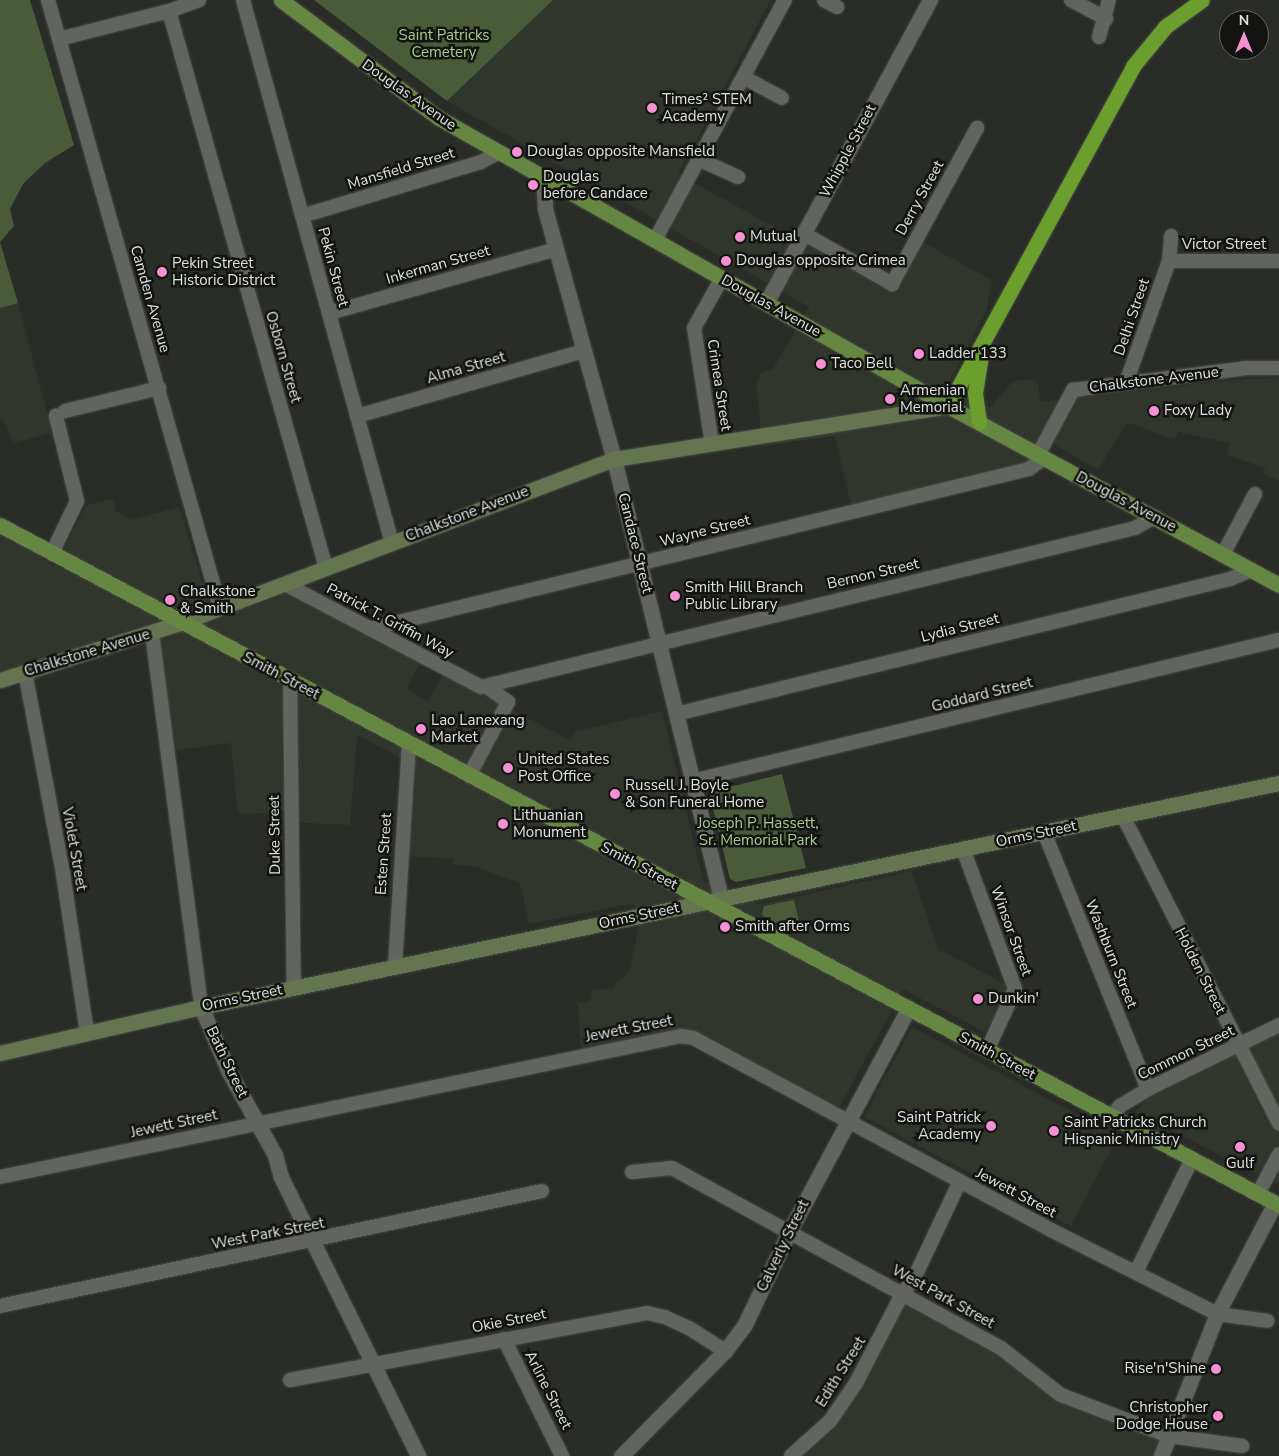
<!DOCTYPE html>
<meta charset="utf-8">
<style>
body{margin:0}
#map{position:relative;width:1279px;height:1456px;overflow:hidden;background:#2a2c28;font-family:"Nunito Sans",sans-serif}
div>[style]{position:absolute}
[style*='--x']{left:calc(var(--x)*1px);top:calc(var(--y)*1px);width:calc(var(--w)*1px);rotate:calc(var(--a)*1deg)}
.built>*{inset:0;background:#31362c}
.green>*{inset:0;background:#4a5b3a}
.roads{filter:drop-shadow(0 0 1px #484a46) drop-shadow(0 0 1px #484a46)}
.minor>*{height:14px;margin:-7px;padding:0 7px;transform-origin:7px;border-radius:7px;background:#61645f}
.tertiary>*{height:15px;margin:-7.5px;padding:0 7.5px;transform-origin:7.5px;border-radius:7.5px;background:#61645f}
.secondary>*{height:15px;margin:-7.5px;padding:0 7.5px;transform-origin:7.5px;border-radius:7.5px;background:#647550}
.primary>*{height:15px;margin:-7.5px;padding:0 7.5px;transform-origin:7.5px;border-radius:7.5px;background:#668741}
.motorway>*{height:15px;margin:-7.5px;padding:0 7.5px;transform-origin:7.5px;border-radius:7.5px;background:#6a9e2d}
.dots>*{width:14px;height:14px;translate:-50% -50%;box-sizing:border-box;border:2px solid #131412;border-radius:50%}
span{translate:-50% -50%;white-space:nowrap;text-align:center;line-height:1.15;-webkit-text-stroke:5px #131412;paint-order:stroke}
.park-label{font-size:15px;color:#aacb8d}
.street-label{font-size:15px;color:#dfe1de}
.poi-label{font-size:15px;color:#dfe1de}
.left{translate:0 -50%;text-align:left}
.right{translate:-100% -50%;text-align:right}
.north{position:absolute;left:1219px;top:10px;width:50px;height:50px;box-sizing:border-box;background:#131412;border:1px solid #656664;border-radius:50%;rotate:0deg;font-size:14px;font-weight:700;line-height:20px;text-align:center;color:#dfe1de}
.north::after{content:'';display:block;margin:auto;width:18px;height:22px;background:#f591d3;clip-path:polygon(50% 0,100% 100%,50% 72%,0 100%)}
</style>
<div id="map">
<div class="built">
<div style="clip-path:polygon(553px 0,771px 0,678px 174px,893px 292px,922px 242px,992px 280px,986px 312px,948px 384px,990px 408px,1013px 381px,1034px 379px,1038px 384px,1040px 402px,1243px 379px,1279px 378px,1279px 481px,1264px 474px,1265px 468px,1227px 455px,1230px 443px,1178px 432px,1176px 437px,1170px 438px,1127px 422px,1098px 470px,1053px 444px,1025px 463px,851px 505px,835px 436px,763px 446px,756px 384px,761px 373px,773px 369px,809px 307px,447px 101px)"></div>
<div style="clip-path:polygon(18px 303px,52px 432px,13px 444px,5px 422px,0 419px,0 308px)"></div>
<div style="clip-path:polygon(113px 499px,116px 511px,131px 520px,179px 507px,214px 619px,288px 593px,421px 662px,406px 689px,428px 701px,443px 674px,570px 740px,574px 732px,662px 711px,703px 881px,759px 905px,912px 871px,938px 949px,1024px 994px,1000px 1040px,903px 989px,831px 1123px,738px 1065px,683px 1037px,584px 1055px,580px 1043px,578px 1003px,589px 1001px,592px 990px,614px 988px,618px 980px,625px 977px,630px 970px,638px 929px,634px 903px,529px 924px,520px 883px,476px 867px,452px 864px,454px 859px,409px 856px,416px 766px,357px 735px,350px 825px,285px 822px,285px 812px,238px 814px,231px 743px,177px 750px,150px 640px,0 682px,0 528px,54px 567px,87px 505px)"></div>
<div style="clip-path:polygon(912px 1027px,1118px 1136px,1071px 1226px,864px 1117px)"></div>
<div style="clip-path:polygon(1279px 1030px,1279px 1185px,1135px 1112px,1153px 1092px)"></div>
<div style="clip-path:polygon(905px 1298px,991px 1343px,1056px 1391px,1170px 1438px,1166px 1456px,798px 1456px,833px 1424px)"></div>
</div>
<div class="green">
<div style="clip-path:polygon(0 0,30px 0,74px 145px,45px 163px,23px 184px,10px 209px,14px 226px,0 242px,18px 303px,0 308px)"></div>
<div style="clip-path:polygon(314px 0,553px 0,447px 101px)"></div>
<div style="clip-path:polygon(782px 774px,806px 868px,736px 882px,730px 879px,709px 792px)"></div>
<div style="clip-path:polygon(794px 900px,799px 921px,791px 932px,762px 915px,764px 906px)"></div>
</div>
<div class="roads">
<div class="minor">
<div style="--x:48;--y:0;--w:632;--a:74.2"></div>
<div style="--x:243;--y:0;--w:563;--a:74.66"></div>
<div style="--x:824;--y:0;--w:15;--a:28"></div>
<div style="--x:1071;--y:0;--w:40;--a:28"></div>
<div style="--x:169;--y:11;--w:579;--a:74.26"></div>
<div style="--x:1099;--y:37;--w:38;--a:-75"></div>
<div style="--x:59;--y:39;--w:114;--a:-14.3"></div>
<div style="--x:169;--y:11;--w:32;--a:-20"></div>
<div style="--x:743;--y:77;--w:44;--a:28.3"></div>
<div style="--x:698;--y:159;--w:44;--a:24.2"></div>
<div style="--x:312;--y:213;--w:177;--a:-16.8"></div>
<div style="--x:481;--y:162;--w:21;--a:-29"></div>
<div style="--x:803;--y:233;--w:103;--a:29.8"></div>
<div style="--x:892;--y:284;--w:178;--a:-61.4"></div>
<div style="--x:655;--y:240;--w:273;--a:-61.6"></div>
<div style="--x:1169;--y:261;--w:110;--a:0"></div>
<div style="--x:329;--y:313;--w:236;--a:-15.7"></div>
<div style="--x:1126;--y:383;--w:129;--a:-70.6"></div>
<div style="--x:1169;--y:261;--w:25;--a:-85"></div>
<div style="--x:65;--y:411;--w:97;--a:-13.7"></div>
<div style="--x:357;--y:416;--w:235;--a:-16"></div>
<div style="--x:712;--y:444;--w:117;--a:-98.8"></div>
<div style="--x:694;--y:328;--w:57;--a:-60.8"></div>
<div style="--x:1038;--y:455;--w:74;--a:-61.7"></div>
<div style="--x:1073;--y:390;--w:174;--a:-7.2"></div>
<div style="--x:1246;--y:368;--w:33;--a:0"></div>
<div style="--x:52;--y:553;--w:58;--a:-64.3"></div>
<div style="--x:77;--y:501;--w:88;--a:-103.9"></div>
<div style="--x:1223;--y:554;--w:68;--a:-61.9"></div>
<div style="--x:285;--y:584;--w:221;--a:27.7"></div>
<div style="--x:481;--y:687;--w:673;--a:-13.66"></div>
<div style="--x:1135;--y:528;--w:23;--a:-29"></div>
<div style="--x:370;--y:629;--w:678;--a:-13.65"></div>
<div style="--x:1029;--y:469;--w:19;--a:-36"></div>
<div style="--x:152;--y:633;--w:377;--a:82.5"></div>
<div style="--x:25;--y:672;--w:206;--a:79.3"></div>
<div style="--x:63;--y:874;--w:161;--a:81.4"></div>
<div style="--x:290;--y:681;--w:307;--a:89.3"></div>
<div style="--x:676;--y:714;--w:570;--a:-13.7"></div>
<div style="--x:1230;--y:579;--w:23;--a:-23"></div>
<div style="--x:469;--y:776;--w:84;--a:-62.2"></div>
<div style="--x:508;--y:702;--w:27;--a:-144"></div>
<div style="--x:692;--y:781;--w:604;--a:-13.51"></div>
<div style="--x:1123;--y:816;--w:345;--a:63.1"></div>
<div style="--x:1044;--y:832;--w:277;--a:68"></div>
<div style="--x:963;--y:849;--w:149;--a:69.6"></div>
<div style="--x:1015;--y:989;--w:68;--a:114.3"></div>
<div style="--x:395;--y:966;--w:222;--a:-86.4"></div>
<div style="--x:1111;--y:1117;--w:14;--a:-51"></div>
<div style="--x:1120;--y:1106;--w:33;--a:-31"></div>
<div style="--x:1148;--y:1089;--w:146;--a:-26"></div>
<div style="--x:632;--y:1172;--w:40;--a:-5.7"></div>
<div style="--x:672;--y:1168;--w:375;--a:28.7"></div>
<div style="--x:1001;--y:1348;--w:76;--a:38.1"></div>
<div style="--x:1061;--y:1395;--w:116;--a:20.8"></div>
<div style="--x:1169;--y:1436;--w:74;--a:7.8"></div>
<div style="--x:0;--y:1177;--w:695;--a:-11.7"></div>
<div style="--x:681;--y:1036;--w:12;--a:9"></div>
<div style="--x:693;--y:1038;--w:406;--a:28.2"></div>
<div style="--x:1051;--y:1230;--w:186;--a:26.8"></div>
<div style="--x:1217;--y:1314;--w:51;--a:7.8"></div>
<div style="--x:1258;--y:1194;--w:45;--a:-62.3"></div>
<div style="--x:1136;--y:1272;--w:126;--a:-63.6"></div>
<div style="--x:0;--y:1306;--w:554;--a:-11.98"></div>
<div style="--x:504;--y:1339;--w:131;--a:63.6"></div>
<div style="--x:290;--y:1380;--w:363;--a:-10.6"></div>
<div style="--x:647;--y:1313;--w:18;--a:13"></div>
<div style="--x:665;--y:1317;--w:26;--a:25"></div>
<div style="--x:689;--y:1328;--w:43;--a:32.6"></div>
<div style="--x:791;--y:1456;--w:52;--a:-41.9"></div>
<div style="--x:830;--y:1421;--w:46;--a:-55.6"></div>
<div style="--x:856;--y:1383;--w:91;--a:-62.6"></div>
<div style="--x:898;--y:1302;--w:38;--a:-58"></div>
<div style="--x:918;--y:1270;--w:98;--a:-64.7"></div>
</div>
<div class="tertiary">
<div style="--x:543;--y:177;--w:32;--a:86"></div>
<div style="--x:545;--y:209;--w:259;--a:74.6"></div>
<div style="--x:614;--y:459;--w:465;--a:76.3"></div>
<div style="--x:766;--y:303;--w:345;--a:-61.6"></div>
<div style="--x:201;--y:1007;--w:71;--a:66.7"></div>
<div style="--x:229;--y:1072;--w:95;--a:61"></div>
<div style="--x:275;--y:1155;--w:23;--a:75"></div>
<div style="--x:281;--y:1177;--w:311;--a:63.8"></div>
<div style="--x:621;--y:1456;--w:148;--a:-45.3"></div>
<div style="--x:725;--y:1351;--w:31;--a:-53"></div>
<div style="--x:744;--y:1326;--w:104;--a:-64.4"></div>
<div style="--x:789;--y:1232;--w:253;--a:-61.9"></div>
<div style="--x:1161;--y:1456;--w:153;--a:-68.5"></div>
<div style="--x:1217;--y:1314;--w:125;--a:-62.4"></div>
</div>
<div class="secondary">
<div style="--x:0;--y:680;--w:189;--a:-17.6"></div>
<div style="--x:180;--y:623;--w:464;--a:-20.7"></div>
<div style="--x:614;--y:459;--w:338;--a:-9"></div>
<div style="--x:0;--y:1053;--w:206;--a:-12.9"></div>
<div style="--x:201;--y:1007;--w:1101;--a:-11.74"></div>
</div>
<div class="primary">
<div style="--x:281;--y:0;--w:197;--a:36.8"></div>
<div style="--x:439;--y:118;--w:585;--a:29.5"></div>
<div style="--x:948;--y:406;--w:376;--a:28.4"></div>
<div style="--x:0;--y:525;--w:1449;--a:28"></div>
</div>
<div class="motorway">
<div style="--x:948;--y:406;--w:387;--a:-61.4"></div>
<div style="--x:1133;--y:66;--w:52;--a:-50.5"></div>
<div style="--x:1166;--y:26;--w:44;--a:-35.8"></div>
<div style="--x:979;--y:422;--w:29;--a:-98"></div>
<div style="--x:975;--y:393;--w:36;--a:-81"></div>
</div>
</div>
<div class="dots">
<div style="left:652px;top:108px;background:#f591d3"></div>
<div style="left:517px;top:152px;background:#f591d3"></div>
<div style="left:533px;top:185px;background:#f591d3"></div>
<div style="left:740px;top:237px;background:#f591d3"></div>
<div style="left:726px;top:261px;background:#f591d3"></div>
<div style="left:162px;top:272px;background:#f591d3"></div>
<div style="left:919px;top:354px;background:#f591d3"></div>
<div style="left:821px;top:364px;background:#f591d3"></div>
<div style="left:890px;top:399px;background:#f591d3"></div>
<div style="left:1154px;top:411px;background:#f591d3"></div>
<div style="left:675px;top:596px;background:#f591d3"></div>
<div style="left:170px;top:600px;background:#f591d3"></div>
<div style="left:421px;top:729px;background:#f591d3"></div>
<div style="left:508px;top:768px;background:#f591d3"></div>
<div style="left:615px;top:794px;background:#f591d3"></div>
<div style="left:503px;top:824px;background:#f591d3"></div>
<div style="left:725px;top:927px;background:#f591d3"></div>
<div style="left:978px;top:999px;background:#f591d3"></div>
<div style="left:991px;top:1126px;background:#f591d3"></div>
<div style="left:1054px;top:1131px;background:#f591d3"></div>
<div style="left:1240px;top:1147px;background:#f591d3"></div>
<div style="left:1216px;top:1369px;background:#f591d3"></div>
<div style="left:1218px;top:1416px;background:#f591d3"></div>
</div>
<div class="park-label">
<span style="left:444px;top:44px">Saint Patricks<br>Cemetery</span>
<span style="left:758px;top:832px">Joseph P. Hassett,<br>Sr. Memorial Park</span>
</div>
<div class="street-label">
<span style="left:409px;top:95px;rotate:35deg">Douglas Avenue</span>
<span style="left:848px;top:151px;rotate:-62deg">Whipple Street</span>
<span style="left:401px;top:169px;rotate:-17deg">Mansfield Street</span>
<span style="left:920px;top:198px;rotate:-61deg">Derry Street</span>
<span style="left:1224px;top:245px">Victor Street</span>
<span style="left:438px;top:265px;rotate:-16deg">Inkerman Street</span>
<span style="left:333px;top:267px;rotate:75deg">Pekin Street</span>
<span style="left:150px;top:299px;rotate:74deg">Camden Avenue</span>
<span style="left:771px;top:306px;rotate:29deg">Douglas Avenue</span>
<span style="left:1132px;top:317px;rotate:-71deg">Delhi Street</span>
<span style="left:283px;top:357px;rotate:74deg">Osborn Street</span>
<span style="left:466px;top:368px;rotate:-16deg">Alma Street</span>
<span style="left:1154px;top:380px;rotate:-7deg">Chalkstone Avenue</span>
<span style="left:719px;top:385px;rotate:81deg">Crimea Street</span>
<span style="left:1126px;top:502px;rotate:28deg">Douglas Avenue</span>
<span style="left:467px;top:514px;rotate:-21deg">Chalkstone Avenue</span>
<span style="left:705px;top:531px;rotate:-14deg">Wayne Street</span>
<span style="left:635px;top:543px;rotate:76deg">Candace Street</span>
<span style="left:873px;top:574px;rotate:-13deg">Bernon Street</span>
<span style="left:390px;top:621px;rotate:28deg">Patrick T. Griffin Way</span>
<span style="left:960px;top:628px;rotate:-14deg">Lydia Street</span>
<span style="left:87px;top:653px;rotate:-17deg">Chalkstone Avenue</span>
<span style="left:281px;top:676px;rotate:28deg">Smith Street</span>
<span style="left:982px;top:695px;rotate:-14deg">Goddard Street</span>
<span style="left:1036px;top:834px;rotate:-12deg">Orms Street</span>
<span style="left:275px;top:835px;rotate:-91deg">Duke Street</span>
<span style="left:74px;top:849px;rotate:80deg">Violet Street</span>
<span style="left:384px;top:854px;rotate:-86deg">Esten Street</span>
<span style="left:639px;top:866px;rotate:28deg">Smith Street</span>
<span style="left:639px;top:916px;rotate:-12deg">Orms Street</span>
<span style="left:1011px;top:931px;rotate:70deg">Winsor Street</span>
<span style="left:1111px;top:954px;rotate:68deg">Washburn Street</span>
<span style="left:1200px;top:971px;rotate:63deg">Holden Street</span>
<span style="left:242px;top:998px;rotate:-12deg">Orms Street</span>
<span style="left:629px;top:1029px;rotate:-11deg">Jewett Street</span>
<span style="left:1186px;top:1053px;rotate:-26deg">Common Street</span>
<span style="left:997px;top:1056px;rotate:28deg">Smith Street</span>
<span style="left:227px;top:1062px;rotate:64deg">Bath Street</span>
<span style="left:174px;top:1124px;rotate:-12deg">Jewett Street</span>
<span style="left:1016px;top:1193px;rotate:28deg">Jewett Street</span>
<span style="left:268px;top:1234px;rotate:-11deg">West Park Street</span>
<span style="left:783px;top:1246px;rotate:-64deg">Calverly Street</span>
<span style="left:943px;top:1297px;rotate:29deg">West Park Street</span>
<span style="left:509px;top:1321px;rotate:-11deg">Okie Street</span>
<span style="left:841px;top:1372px;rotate:-58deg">Edith Street</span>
<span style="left:548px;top:1390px;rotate:63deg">Arline Street</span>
</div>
<div class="poi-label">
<span class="left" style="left:662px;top:108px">Times² STEM<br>Academy</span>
<span class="left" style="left:527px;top:152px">Douglas opposite Mansfield</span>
<span class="left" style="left:543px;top:185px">Douglas<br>before Candace</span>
<span class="left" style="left:750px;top:237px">Mutual</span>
<span class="left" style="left:736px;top:261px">Douglas opposite Crimea</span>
<span class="left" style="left:172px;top:272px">Pekin Street<br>Historic District</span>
<span class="left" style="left:929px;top:354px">Ladder 133</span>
<span class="left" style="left:831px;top:364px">Taco Bell</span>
<span class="left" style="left:900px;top:399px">Armenian<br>Memorial</span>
<span class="left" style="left:1164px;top:411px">Foxy Lady</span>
<span class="left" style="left:685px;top:596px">Smith Hill Branch<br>Public Library</span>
<span class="left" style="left:180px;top:600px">Chalkstone<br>&amp; Smith</span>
<span class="left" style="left:431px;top:729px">Lao Lanexang<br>Market</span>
<span class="left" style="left:518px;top:768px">United States<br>Post Office</span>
<span class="left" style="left:625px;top:794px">Russell J. Boyle<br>&amp; Son Funeral Home</span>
<span class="left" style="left:513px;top:824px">Lithuanian<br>Monument</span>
<span class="left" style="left:735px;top:927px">Smith after Orms</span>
<span class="left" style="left:988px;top:999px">Dunkin'</span>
<span class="right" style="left:981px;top:1126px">Saint Patrick<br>Academy</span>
<span class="left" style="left:1064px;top:1131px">Saint Patricks Church<br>Hispanic Ministry</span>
<span style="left:1240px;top:1164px">Gulf</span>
<span class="right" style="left:1206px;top:1369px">Rise'n'Shine</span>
<span class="right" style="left:1208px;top:1416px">Christopher<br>Dodge House</span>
</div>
<div class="north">N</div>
</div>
